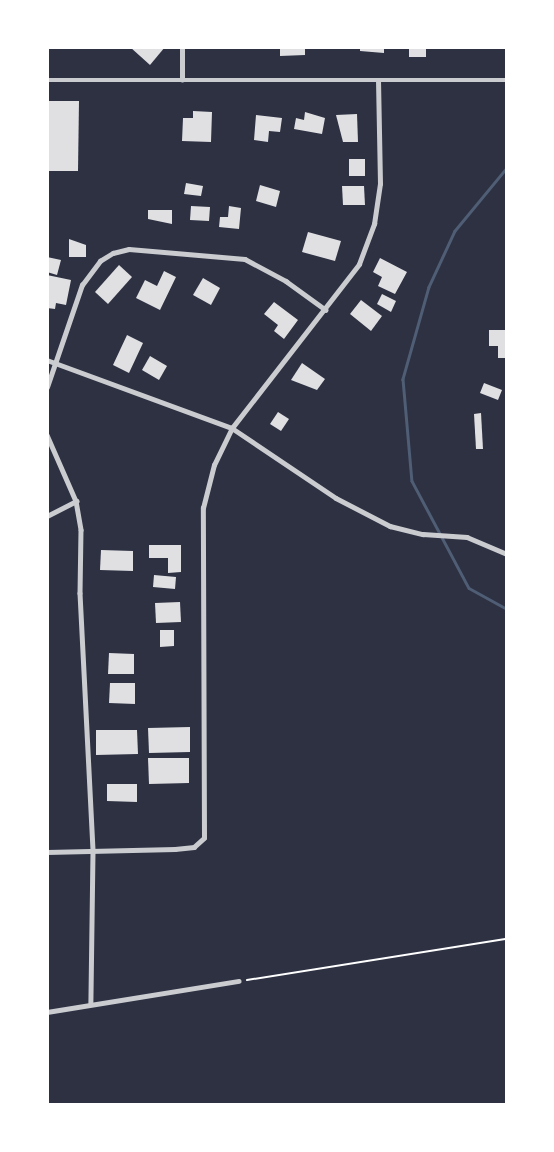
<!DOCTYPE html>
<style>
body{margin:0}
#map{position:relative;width:554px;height:1152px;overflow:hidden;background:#2d3142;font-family:"Source Sans 3",sans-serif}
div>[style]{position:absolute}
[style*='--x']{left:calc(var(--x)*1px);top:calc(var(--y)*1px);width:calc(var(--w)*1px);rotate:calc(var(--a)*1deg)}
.stream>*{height:2.5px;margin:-1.25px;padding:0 1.25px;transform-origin:1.25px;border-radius:1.25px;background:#4f5d75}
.building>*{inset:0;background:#e0e0e3}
.path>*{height:2px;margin:-1px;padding:0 1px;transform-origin:1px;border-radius:1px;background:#fff}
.minor>*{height:4.5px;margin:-2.25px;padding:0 2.25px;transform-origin:2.25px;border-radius:2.25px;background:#caccd0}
span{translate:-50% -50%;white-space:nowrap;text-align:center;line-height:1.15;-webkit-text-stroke:7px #fff;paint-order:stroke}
.frame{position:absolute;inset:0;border:49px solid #fff;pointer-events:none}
</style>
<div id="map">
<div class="stream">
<div style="--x:507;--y:168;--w:82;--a:129.5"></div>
<div style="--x:455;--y:231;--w:62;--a:114.9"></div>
<div style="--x:429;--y:287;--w:96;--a:105.8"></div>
<div style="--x:403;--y:379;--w:102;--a:85"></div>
<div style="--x:412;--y:481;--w:121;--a:62"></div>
<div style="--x:469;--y:588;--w:43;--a:28.9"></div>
</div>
<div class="building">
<div style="clip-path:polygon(130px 47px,165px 47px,150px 65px)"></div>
<div style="clip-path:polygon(280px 47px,305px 47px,305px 55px,280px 56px)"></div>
<div style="clip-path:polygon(360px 47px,384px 47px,384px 53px,360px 51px)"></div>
<div style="clip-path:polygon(409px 47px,426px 47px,426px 57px,409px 57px)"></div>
<div style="clip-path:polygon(47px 101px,79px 101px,78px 171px,47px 171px)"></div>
<div style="clip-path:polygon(193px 111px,212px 112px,211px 142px,182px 141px,183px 118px,193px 118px)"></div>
<div style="clip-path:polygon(305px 112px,325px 118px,322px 134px,294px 129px,296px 118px,304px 120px)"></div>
<div style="clip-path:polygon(357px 114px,358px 142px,343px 142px,336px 115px)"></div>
<div style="clip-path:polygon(256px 115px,282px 118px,280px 132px,269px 131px,268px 142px,254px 140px)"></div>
<div style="clip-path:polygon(349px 159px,365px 159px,365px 176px,349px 176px)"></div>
<div style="clip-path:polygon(186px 183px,203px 186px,201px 196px,184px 194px)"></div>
<div style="clip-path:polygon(260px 185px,280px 191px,276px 207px,256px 201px)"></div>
<div style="clip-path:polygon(342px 186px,364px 186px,365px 205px,343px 205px)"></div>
<div style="clip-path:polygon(191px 206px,210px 207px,209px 221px,190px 220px)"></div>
<div style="clip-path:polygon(229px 206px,241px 208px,239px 229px,219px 227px,220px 217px,228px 217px)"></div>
<div style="clip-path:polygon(148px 210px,172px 210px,172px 224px,148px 219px)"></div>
<div style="clip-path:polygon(308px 232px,341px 241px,335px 261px,302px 252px)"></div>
<div style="clip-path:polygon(69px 239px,86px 245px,86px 257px,69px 257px)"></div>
<div style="clip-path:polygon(47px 257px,61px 260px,57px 275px,47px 272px)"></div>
<div style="clip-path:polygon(380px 258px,407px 272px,395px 294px,378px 286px,382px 277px,373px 272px)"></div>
<div style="clip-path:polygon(119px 265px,132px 277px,108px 304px,95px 292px)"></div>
<div style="clip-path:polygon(164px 271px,176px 277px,160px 310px,136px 298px,145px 280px,157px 286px)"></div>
<div style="clip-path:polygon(47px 275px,71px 280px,66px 305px,56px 303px,55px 309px,47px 308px)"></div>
<div style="clip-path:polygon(203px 278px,220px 288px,211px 305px,193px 295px)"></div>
<div style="clip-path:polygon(382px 294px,396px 301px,391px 312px,377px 304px)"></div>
<div style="clip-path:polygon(361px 300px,382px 316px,371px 331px,350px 314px)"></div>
<div style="clip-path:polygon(274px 302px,298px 320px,284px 339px,274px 331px,278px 325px,264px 314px)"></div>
<div style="clip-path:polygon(489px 330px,507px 330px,507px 358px,498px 358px,498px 346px,489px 346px)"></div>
<div style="clip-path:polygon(127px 335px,143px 343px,129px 373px,113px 365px)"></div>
<div style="clip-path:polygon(150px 356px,167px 366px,159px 380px,142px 370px)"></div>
<div style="clip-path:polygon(302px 363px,325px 379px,317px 390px,291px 380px)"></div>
<div style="clip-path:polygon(484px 383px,502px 390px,498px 400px,480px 393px)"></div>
<div style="clip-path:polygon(278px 412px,289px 419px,281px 431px,270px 424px)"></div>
<div style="clip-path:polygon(481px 413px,483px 449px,476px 449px,474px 414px)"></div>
<div style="clip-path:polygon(149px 545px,181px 545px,181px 572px,168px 573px,168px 558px,149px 558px)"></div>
<div style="clip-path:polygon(101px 550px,133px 551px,133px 571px,100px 570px)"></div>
<div style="clip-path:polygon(154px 575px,176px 577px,175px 589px,153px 587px)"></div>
<div style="clip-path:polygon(180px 602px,181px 622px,156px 623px,155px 603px)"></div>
<div style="clip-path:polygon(160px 630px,174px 630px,174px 646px,160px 647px)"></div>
<div style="clip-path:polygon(109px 653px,134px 654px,134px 674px,108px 674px)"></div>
<div style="clip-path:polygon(110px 683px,135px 683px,135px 704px,109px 703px)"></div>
<div style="clip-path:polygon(190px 727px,190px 752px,149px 753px,148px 728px)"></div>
<div style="clip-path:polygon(96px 730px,137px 730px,138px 754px,96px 755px)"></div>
<div style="clip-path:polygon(148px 758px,189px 758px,189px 783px,149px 784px)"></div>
<div style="clip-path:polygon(107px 784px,137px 784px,137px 802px,107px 801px)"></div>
</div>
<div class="path">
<div style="--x:247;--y:980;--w:263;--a:-9"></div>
</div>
<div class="minor">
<div style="--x:47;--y:80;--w:460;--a:0"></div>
<div style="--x:182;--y:80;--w:33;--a:-90"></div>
<div style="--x:47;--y:360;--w:197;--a:20.2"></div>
<div style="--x:232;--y:428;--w:125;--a:33.9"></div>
<div style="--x:336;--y:498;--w:61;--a:27.4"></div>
<div style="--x:390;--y:526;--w:34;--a:14"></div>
<div style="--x:423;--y:534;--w:44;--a:3.9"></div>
<div style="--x:467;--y:537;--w:43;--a:23"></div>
<div style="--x:47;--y:387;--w:108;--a:-71.1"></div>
<div style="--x:82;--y:285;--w:30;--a:-53"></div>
<div style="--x:100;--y:261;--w:15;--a:-32"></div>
<div style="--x:113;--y:253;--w:16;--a:-14"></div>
<div style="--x:129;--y:249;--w:116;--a:4.9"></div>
<div style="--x:245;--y:259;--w:47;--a:28.2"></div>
<div style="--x:286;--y:281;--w:49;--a:35.9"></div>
<div style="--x:47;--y:435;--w:72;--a:66.3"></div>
<div style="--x:76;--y:501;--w:29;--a:80"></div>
<div style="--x:81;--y:530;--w:63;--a:90.9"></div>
<div style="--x:80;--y:593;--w:259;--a:87.1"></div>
<div style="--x:93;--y:852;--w:151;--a:90.8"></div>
<div style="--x:47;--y:516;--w:33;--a:-27"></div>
<div style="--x:47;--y:852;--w:128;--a:-1.3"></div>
<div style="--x:175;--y:849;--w:19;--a:-6"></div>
<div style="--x:194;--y:847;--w:13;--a:-42"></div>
<div style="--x:204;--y:838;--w:330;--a:-90.2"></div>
<div style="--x:203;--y:508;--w:44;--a:-75.7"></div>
<div style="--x:214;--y:465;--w:41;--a:-64.1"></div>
<div style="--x:232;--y:428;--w:207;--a:-52.2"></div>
<div style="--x:359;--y:264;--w:43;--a:-69.4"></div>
<div style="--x:374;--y:224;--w:40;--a:-81.5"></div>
<div style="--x:380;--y:184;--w:103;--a:-91.1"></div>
<div style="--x:47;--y:1012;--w:194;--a:-9.2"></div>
</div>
<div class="frame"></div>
</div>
